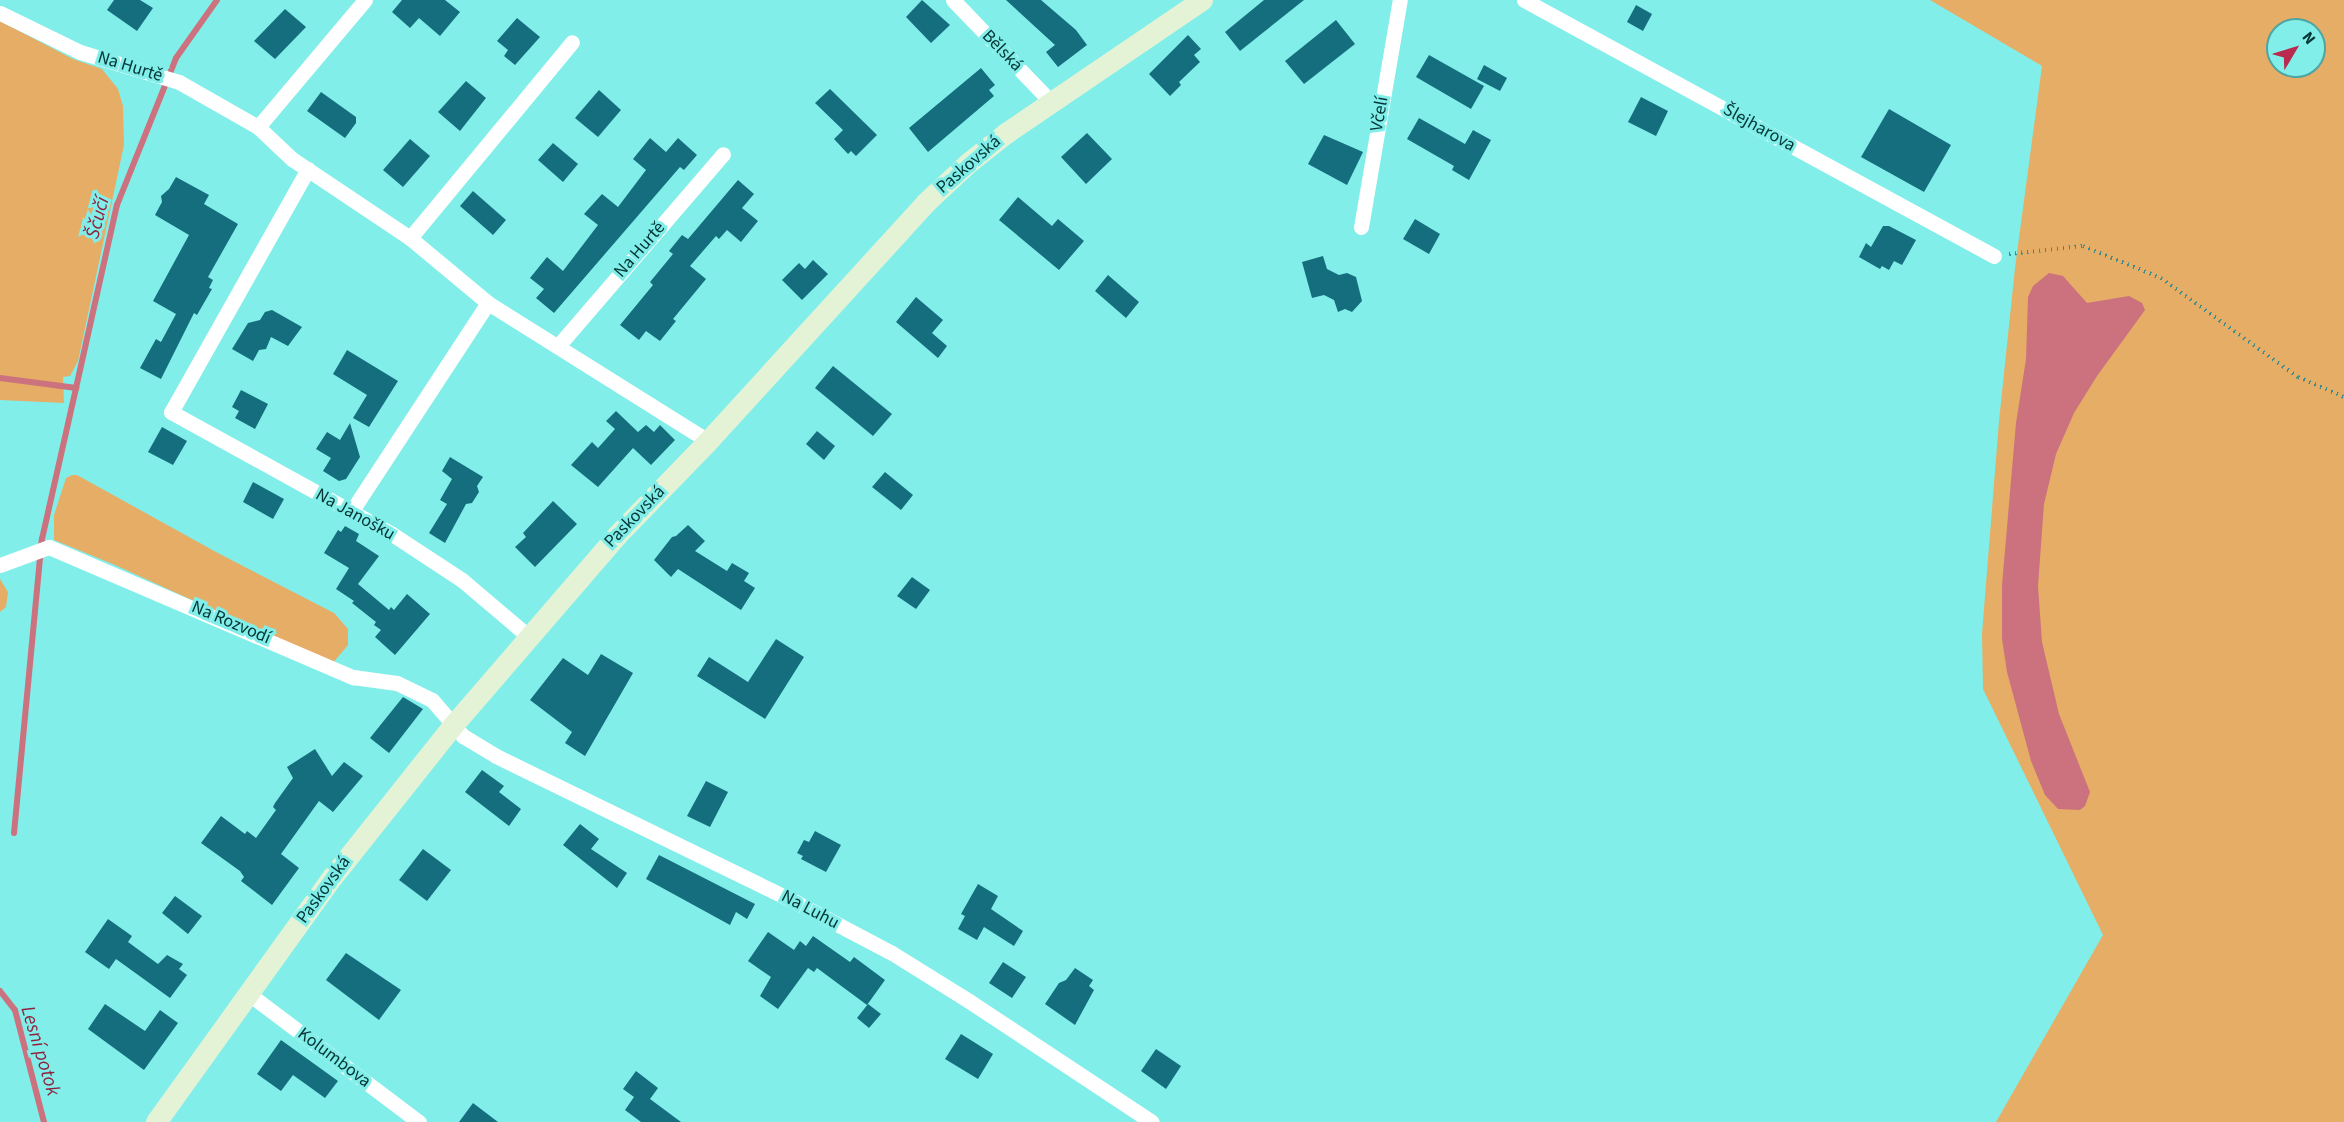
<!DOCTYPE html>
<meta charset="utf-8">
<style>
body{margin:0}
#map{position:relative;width:2344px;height:1122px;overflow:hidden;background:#82eee9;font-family:"Source Sans 3",sans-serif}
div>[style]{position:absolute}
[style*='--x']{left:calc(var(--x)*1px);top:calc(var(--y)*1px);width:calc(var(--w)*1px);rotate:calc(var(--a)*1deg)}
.green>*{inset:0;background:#e5ad66}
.water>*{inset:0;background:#cb727e}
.stream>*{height:6px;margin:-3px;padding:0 3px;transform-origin:3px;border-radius:3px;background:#cb727e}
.building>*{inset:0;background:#156e7d}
.path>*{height:4px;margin-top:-2px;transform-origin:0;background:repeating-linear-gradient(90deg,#3e8c89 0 1.5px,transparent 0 6px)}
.street>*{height:15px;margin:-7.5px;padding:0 7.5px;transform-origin:7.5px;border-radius:7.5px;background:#fff}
.secondary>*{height:21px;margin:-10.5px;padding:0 10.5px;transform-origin:10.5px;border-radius:10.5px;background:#e4f3d6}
span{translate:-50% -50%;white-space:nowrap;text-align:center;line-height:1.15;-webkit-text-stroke:6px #82eee9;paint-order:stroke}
.street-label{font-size:18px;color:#023534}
.water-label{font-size:20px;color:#8f233d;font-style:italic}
.north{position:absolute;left:2266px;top:18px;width:60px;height:60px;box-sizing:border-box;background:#82eee9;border:2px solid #4fa4a1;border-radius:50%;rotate:52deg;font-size:16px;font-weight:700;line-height:24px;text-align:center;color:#023534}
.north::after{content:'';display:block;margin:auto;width:21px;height:27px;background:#ba2a4f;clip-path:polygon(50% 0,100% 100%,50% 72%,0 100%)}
</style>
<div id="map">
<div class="green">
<div style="clip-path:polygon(evenodd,1930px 0,2344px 0,2344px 1122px,1996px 1122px,2103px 935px,1983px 689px,1982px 634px,1999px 421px,2015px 268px,2042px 66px,1930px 0,2278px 30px,2314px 30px,2314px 66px,2278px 66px,2278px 30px)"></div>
<div style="clip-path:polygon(0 21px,73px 59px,102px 69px,118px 89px,123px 106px,124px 145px,78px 361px,70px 376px,63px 377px,64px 403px,0 400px)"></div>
<div style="clip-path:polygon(72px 475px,77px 475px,216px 552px,334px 613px,348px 629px,348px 645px,332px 664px,115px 565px,54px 540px,54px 515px,66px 478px)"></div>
<div style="clip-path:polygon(0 579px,8px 592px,6px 607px,0 612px)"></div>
</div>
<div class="water">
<div style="clip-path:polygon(2049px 273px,2063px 276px,2087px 303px,2129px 296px,2142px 303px,2145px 310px,2097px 376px,2074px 413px,2056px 454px,2044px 504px,2038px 586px,2042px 642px,2059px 714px,2090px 792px,2085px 806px,2080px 810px,2058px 809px,2045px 795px,2031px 761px,2007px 672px,2002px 639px,2002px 585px,2016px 423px,2026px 359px,2028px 297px,2033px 286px)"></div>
</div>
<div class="stream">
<div style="--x:0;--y:378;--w:77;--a:7.5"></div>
<div style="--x:76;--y:388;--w:188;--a:-77.4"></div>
<div style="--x:117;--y:205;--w:158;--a:-68.1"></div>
<div style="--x:176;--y:58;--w:71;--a:-54.7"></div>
<div style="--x:14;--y:833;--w:295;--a:-84.6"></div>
<div style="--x:42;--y:539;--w:155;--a:-77.3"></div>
<div style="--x:0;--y:991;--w:24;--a:52"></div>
<div style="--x:15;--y:1010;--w:116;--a:75.5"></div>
</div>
<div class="building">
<div style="clip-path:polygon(114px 0,140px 0,153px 8px,137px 31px,107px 10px)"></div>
<div style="clip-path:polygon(402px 0,445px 0,460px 12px,440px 36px,419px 18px,410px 28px,392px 12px)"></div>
<div style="clip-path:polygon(922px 0,950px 25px,931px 43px,906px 17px)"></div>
<div style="clip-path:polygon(1006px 0,1041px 0,1076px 30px,1087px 45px,1058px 67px,1046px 52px,1055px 45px)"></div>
<div style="clip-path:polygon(1264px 0,1304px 0,1240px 51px,1225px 32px)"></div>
<div style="clip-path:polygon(1636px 5px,1652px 14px,1643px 31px,1627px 22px)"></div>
<div style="clip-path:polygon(285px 9px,306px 27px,275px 59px,254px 41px)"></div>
<div style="clip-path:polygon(517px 18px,540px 37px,515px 65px,504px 56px,508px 50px,497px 41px)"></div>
<div style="clip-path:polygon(1336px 20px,1355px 44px,1304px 84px,1285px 61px)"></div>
<div style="clip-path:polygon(1188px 35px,1201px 49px,1194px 55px,1200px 62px,1179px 82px,1181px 85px,1170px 96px,1149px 74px)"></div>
<div style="clip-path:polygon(1429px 55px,1484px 86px,1471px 109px,1416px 77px)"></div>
<div style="clip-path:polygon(1484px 65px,1507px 78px,1500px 91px,1477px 79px)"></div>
<div style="clip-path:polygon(981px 68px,995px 85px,989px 90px,994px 96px,928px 152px,909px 128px)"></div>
<div style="clip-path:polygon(466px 81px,486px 98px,460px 131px,438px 112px)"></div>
<div style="clip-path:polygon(830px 89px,877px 135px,856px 156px,851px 151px,848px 154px,834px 139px,843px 130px,815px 103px)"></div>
<div style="clip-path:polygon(599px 90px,621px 110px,598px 137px,575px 118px)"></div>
<div style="clip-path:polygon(321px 92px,356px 117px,356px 123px,345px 138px,307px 111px)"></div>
<div style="clip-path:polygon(1641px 97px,1668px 111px,1656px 136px,1628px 122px)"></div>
<div style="clip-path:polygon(1889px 109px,1951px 145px,1924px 192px,1861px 157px)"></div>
<div style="clip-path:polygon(1419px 118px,1465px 144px,1473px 130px,1491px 140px,1469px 180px,1452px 170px,1454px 166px,1407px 139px)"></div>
<div style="clip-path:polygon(1087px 133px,1112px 159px,1086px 184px,1061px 157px)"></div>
<div style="clip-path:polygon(1324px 135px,1363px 152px,1347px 185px,1308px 164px)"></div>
<div style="clip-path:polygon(650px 138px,666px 152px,678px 138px,697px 155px,684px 170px,680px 167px,554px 313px,536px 298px,544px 289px,530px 278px,547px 257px,563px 271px,598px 225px,584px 214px,602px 194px,618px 207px,646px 170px,633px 159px)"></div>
<div style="clip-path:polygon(410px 139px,430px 156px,403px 187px,383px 170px)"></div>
<div style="clip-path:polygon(553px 143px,578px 164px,563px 182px,538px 160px)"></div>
<div style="clip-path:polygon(176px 177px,209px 195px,204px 204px,238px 224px,208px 277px,213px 280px,209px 288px,212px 289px,197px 315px,194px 313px,161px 379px,140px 368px,156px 339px,161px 342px,176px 314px,153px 301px,189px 235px,155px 215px,162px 202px,161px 196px,169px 189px)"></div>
<div style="clip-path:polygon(738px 180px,754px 194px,742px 208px,758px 221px,741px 242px,727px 230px,719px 239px,716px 236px,690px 266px,706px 279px,673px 319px,676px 321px,660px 341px,646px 331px,639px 340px,620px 325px,653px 285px,650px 282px,673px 254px,669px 251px,682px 235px,688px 239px)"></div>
<div style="clip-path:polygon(473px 191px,506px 220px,493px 235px,460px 206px)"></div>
<div style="clip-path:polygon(1018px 197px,1052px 226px,1058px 219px,1084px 241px,1059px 270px,999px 220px)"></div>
<div style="clip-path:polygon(1415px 219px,1440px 234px,1429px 254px,1403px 239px)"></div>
<div style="clip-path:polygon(1883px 226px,1889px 226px,1916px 240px,1902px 265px,1894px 261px,1889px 270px,1882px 266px,1880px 269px,1859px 257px,1866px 243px,1871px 247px)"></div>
<div style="clip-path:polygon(1323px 256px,1327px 269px,1339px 275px,1347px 273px,1356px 277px,1362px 301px,1352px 312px,1345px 309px,1338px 312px,1334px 300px,1324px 295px,1312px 298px,1302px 262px)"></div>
<div style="clip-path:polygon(813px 260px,828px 274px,802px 300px,782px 280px,799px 263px,805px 269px)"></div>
<div style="clip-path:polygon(1108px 275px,1139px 302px,1126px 318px,1095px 291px)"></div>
<div style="clip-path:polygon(916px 297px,943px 320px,932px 333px,947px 346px,938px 358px,896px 322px)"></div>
<div style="clip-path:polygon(272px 310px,302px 327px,288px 346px,271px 337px,266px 349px,259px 350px,253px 361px,232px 349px,248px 323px,260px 320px,265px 312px)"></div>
<div style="clip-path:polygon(347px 350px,398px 381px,369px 427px,353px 418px,367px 395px,333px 374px)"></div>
<div style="clip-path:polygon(833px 366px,892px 414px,873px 436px,815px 388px)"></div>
<div style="clip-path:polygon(241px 390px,268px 404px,255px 429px,235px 418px,239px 411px,232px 407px)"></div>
<div style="clip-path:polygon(616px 411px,638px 432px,646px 425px,654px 432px,660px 425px,675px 440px,651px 465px,633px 448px,598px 487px,571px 465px,592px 442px,598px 448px,615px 429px,606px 421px)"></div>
<div style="clip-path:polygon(350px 423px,360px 457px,346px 479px,339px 481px,323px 471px,331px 458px,316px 449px,327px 432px,340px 440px)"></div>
<div style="clip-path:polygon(162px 427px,187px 441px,173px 465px,148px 452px)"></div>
<div style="clip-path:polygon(817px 431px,835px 446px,824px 460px,806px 444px)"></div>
<div style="clip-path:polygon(450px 457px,483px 477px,477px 486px,479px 492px,472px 503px,466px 504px,445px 543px,429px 533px,447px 504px,440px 500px,452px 479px,442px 471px)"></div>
<div style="clip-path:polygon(885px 472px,913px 495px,901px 510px,872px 487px)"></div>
<div style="clip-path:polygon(253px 482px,284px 499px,273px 519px,243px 502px)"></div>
<div style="clip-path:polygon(553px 501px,577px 524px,535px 567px,515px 547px,526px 537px,523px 533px)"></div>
<div style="clip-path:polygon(688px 525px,705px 541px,695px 551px,727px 571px,732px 563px,749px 573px,744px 581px,755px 588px,741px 610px,678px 569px,671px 577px,654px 560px,672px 537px,676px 536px)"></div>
<div style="clip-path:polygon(345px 526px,359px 534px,356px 541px,379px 556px,358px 584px,389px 610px,391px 607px,394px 610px,407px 594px,430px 614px,395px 655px,375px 637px,381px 630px,374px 625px,376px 622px,352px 603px,354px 601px,336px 589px,349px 568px,324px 553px,338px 530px,341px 532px)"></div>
<div style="clip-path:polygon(912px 577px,930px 590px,916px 609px,897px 596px)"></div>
<div style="clip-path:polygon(776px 639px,804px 657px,765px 719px,697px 676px,709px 657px,748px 682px)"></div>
<div style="clip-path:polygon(601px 654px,633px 673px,585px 756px,565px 743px,572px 732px,530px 700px,563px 658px,588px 675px)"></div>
<div style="clip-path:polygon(403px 697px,423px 709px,389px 753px,370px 738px)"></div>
<div style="clip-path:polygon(315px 749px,332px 776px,344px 762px,363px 776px,333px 812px,319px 801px,281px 854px,299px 868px,272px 905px,241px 881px,244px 877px,240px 871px,201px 843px,221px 816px,245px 834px,247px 831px,256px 838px,276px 810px,273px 807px,275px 803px,293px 778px,287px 767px)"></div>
<div style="clip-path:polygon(482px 770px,504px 786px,499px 792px,521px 809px,509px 826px,465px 792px)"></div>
<div style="clip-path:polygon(706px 781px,728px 792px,710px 827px,687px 816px)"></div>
<div style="clip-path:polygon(580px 824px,599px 839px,591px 849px,627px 873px,617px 888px,563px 845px)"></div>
<div style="clip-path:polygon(815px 831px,841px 845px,826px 872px,801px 859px,803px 856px,797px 853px,804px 840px,809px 842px)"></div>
<div style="clip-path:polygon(423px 849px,451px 870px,427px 901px,399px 880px)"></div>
<div style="clip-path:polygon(659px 855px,755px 904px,747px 919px,736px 912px,730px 925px,646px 879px)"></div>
<div style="clip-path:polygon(978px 884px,998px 896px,991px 909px,1023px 931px,1014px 946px,984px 927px,977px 940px,958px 929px,965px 916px,961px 914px)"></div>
<div style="clip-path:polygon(175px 896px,202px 916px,188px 934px,162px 913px)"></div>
<div style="clip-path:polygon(108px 919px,132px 936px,128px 942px,158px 964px,167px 955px,183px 964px,179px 969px,187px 975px,170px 998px,116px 959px,109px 969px,85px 952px)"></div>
<div style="clip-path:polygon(768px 932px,794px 950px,800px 941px,806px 946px,813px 936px,850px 962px,854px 957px,885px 980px,867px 1005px,817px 968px,814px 972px,808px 968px,778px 1009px,760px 996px,771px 977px,748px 961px)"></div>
<div style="clip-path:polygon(346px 953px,401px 990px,379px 1020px,326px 980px)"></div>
<div style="clip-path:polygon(1003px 962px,1026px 977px,1012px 998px,989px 983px)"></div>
<div style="clip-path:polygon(1075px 968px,1093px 980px,1089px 986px,1094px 990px,1075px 1025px,1045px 1004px,1059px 983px,1066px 980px)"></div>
<div style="clip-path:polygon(105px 1004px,145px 1031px,160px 1010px,178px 1023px,144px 1070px,88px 1029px)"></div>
<div style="clip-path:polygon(868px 1004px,881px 1014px,869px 1028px,857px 1018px)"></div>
<div style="clip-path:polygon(961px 1034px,993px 1054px,978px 1079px,945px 1059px)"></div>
<div style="clip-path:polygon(281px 1040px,338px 1081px,325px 1098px,293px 1075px,281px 1091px,257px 1074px)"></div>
<div style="clip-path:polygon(1156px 1049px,1181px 1066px,1166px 1089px,1141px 1071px)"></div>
<div style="clip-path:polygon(636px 1071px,658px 1088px,650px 1099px,681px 1122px,641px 1122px,625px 1110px,634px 1097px,623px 1089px)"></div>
<div style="clip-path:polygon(473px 1103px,498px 1122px,459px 1122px)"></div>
</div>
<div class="path">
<div style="--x:2009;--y:254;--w:74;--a:-6.2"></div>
<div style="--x:2083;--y:246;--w:84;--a:22.3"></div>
<div style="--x:2161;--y:278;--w:169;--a:35.9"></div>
<div style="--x:2298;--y:377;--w:50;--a:23.5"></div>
</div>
<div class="street">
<div style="--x:953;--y:0;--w:141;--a:46.1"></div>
<div style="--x:1524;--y:0;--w:535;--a:28.58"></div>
<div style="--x:0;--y:13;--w:89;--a:26"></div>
<div style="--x:80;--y:52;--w:103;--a:16.9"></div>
<div style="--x:179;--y:82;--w:91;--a:29.7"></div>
<div style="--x:258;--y:127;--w:47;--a:43.3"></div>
<div style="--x:292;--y:159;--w:142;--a:33.8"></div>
<div style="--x:410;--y:238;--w:102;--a:39.8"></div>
<div style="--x:488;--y:303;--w:260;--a:32.1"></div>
<div style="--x:258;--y:127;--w:166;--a:-49.9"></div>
<div style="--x:308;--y:169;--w:279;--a:119.4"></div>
<div style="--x:171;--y:412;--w:252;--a:28.9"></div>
<div style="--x:392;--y:534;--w:84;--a:33.3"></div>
<div style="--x:462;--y:580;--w:87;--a:40.3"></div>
<div style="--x:1361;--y:227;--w:230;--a:-80.3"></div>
<div style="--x:410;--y:238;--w:254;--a:-50.4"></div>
<div style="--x:558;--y:346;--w:253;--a:-49.3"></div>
<div style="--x:351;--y:512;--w:250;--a:-56.8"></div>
<div style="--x:0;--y:565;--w:52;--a:-20.2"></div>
<div style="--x:49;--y:547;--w:331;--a:23.2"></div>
<div style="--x:353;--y:677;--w:44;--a:7.8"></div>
<div style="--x:397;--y:683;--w:39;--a:26"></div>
<div style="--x:432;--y:700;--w:48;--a:49.3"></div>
<div style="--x:463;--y:736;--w:39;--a:31"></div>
<div style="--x:496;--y:756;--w:335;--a:26"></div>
<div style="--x:797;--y:903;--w:107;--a:27.8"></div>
<div style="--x:892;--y:953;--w:91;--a:31.9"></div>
<div style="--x:969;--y:1001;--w:219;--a:33.5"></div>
<div style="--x:249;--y:994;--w:213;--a:37"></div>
</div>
<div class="secondary">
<div style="--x:156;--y:1122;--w:303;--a:-54.3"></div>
<div style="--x:333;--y:876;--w:194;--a:-51.5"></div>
<div style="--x:454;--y:724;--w:250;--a:-49.2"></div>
<div style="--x:617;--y:535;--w:131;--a:-45.9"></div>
<div style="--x:708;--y:441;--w:322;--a:-47.6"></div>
<div style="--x:925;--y:203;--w:59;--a:-42.9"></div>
<div style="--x:968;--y:163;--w:48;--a:-38.3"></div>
<div style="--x:1006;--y:133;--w:237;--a:-34.2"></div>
</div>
<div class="street-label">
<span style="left:1002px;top:51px;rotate:46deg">Bělská</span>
<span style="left:130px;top:67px;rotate:17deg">Na Hurtě</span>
<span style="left:1380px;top:114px;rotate:-80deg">Včelí</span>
<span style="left:1759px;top:128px;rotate:29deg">Šlejharova</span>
<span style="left:969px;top:165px;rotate:-41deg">Paskovská</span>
<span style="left:640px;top:250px;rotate:-49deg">Na Hurtě</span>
<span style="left:355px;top:515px;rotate:29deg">Na Janošku</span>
<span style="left:635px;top:517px;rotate:-46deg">Paskovská</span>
<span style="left:231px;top:623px;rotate:23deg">Na Rozvodí</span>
<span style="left:324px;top:890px;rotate:-54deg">Paskovská</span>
<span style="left:810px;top:910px;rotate:28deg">Na Luhu</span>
<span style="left:334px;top:1058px;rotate:37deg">Kolumbova</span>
</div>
<div class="water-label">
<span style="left:98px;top:218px;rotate:-75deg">Ščučí</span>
<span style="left:40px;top:1051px;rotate:73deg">Lesní potok</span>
</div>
<div class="north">N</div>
</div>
